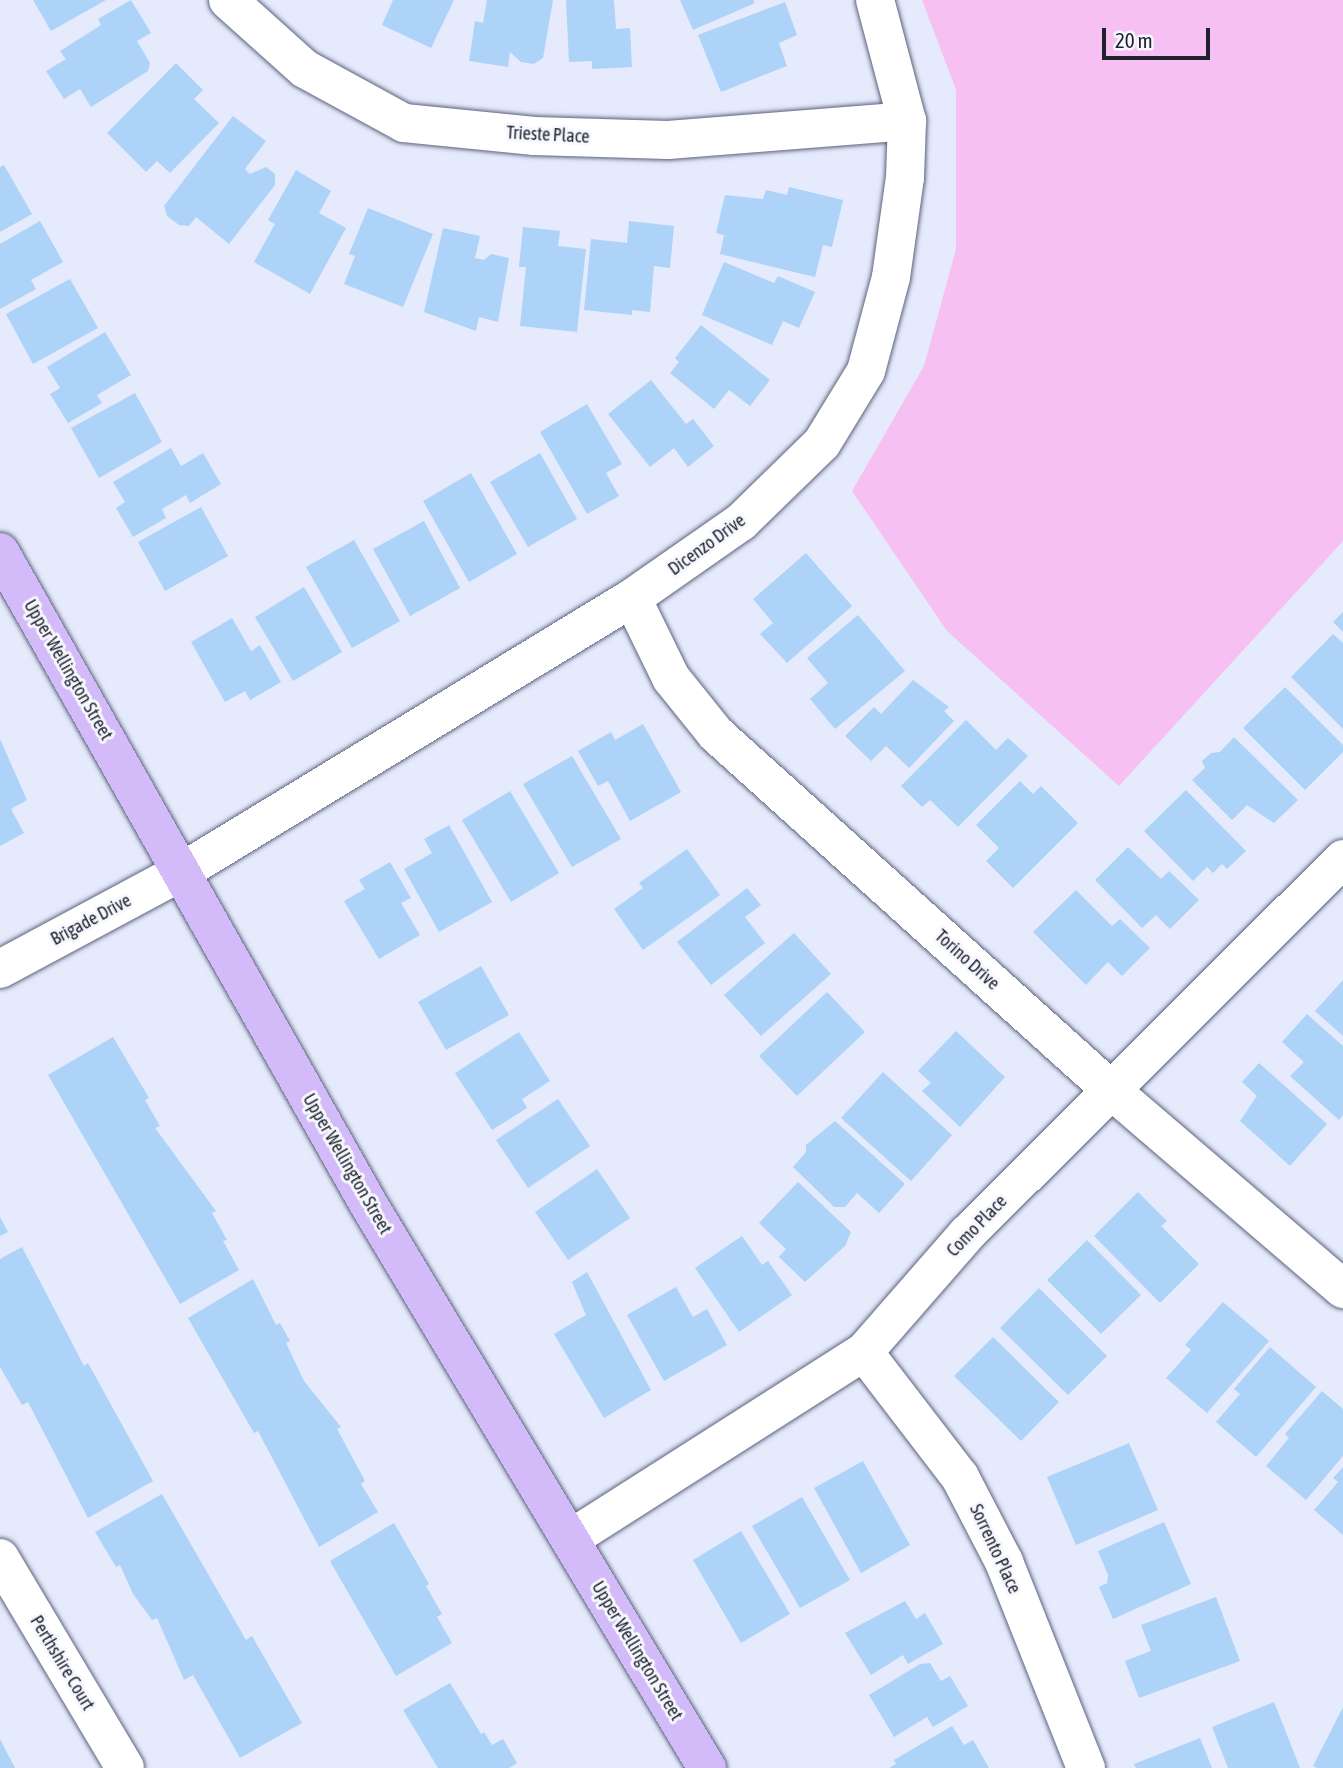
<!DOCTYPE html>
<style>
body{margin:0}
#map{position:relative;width:1343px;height:1768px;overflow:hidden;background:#e5eafc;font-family:"Asap Condensed",sans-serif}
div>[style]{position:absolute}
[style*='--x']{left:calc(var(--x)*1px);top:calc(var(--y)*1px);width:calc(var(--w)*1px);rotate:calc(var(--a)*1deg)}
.green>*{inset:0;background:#f6c0f3}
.building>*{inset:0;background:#add3f8}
.roads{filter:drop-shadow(0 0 2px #5c637d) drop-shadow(0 0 2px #5c637d)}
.minor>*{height:38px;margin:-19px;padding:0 19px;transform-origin:19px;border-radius:19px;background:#fff}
.major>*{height:38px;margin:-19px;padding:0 19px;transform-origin:19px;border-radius:19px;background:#d3baf9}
span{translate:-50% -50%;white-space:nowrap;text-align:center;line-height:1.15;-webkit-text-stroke:6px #f6f8fe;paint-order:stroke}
.street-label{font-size:18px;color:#1f222d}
.scale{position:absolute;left:1102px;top:28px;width:108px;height:32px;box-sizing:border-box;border:4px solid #1f222d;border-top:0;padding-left:9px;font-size:21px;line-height:24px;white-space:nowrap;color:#1f222d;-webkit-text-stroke:5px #f6f8fe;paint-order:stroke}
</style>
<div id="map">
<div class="green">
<div style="clip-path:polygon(922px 0,1343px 0,1343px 541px,1119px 786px,947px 631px,852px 491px,924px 366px,956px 249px,956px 90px)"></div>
</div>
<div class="building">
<div style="clip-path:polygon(33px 0,106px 0,51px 31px)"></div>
<div style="clip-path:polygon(131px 0,151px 33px,137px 41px,150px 63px,148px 71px,91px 107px,80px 89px,64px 99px,46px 71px,66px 59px,60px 51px,101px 25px,98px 19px)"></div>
<div style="clip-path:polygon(393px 0,454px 0,431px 48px,382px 25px)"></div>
<div style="clip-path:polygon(487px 0,553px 0,543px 58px,534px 64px,521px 62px,510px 52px,508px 67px,469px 61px,475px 21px,483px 23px)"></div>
<div style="clip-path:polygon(566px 0,614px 0,616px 29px,630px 28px,632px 67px,592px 69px,592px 61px,569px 62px)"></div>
<div style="clip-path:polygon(680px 0,753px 0,755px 3px,693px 30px)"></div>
<div style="clip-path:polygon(785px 2px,797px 35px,779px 43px,787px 66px,721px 92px,698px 35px)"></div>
<div style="clip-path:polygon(176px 63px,203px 90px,194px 99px,219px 123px,170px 173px,157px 161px,146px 172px,107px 133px)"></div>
<div style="clip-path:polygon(233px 116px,266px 141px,245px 169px,250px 174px,266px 167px,275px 174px,275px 185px,229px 244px,196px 217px,189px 226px,179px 225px,167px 216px,164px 206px)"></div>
<div style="clip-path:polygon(4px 165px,32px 214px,0 232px,0 167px)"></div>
<div style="clip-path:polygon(296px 170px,331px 191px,319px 213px,346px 228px,310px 294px,254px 262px,275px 224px,268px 220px)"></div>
<div style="clip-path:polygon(789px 187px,843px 200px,832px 247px,823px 245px,815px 277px,720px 254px,724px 235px,716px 233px,725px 195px,763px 199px,766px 190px,787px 195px)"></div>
<div style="clip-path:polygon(368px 208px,433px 234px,403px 307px,344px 284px,355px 256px,349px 254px)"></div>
<div style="clip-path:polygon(40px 221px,63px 262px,31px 280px,36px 289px,0 309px,0 244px)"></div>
<div style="clip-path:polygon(629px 221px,674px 226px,670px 268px,654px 266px,650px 312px,632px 310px,632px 315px,584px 310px,591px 239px,627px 243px)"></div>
<div style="clip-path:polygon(523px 227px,560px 231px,558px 246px,586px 249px,577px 332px,520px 326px,526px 267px,519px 267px)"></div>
<div style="clip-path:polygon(443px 228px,480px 236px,475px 258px,484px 260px,491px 254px,509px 258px,498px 322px,479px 317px,476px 331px,424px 312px)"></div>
<div style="clip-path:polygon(724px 262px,774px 283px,778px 276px,815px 292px,799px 328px,783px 321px,772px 345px,702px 315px)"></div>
<div style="clip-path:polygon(70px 279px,98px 328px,33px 364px,6px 314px)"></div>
<div style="clip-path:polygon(701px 325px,770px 380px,750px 406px,729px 390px,714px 409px,670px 373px,679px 362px,675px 358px)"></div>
<div style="clip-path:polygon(105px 332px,131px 375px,97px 395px,102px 403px,68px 423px,50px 394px,60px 388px,47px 367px)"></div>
<div style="clip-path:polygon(651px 380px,686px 424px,693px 419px,714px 446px,688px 467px,674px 448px,650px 467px,608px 414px)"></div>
<div style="clip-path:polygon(135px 393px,162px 442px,99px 478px,71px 428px)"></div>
<div style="clip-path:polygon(587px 404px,622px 464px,606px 473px,619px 496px,587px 514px,540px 432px)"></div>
<div style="clip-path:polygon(171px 448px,181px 466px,203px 453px,221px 484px,190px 503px,186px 495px,162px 509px,166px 518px,133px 537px,116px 508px,125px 502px,113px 482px)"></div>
<div style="clip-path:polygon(540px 453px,577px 519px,528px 547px,490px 482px)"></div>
<div style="clip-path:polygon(471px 473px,517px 554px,469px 582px,423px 501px)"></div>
<div style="clip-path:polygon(201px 507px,228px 556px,165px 591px,138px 542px)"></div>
<div style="clip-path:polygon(424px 521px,460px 588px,410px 616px,373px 549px)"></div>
<div style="clip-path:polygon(354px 540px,400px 621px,352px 648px,306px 567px)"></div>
<div style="clip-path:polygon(806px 553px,852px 606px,787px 663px,760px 634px,773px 623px,753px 599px)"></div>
<div style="clip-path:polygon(304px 587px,342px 652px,293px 681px,255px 617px)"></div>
<div style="clip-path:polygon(1343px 612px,1343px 632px,1333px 622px)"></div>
<div style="clip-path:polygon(858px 615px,905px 671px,835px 729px,810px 699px,828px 683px,807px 658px)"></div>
<div style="clip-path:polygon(232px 618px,251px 651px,260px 645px,281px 682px,250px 700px,245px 691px,225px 702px,191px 642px)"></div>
<div style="clip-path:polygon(1333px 634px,1343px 643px,1343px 729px,1291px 677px)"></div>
<div style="clip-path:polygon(913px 680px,949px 707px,944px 711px,954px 721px,909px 768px,886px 746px,871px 761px,845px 736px,874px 707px,881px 714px)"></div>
<div style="clip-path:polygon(1285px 687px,1343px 745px,1343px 752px,1305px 790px,1243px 728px)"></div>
<div style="clip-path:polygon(966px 720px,996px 750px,1008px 738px,1028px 756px,958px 827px,930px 800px,922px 807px,901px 786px)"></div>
<div style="clip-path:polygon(643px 724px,681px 792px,630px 821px,608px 781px,598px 786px,578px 751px,611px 732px,615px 740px)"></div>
<div style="clip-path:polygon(1234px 737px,1298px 800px,1274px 823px,1247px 805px,1232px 820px,1192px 780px,1205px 768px,1202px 761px,1211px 753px,1220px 752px)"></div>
<div style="clip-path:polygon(0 739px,27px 800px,11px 809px,24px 833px,0 846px)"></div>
<div style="clip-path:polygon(572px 756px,621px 839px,572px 867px,523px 784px)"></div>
<div style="clip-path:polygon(1020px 781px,1033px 794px,1041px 786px,1078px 823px,1013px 888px,986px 861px,999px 848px,976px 825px)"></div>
<div style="clip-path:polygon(1186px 790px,1246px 851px,1227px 869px,1222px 864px,1213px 873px,1207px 867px,1193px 881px,1144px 831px)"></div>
<div style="clip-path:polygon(510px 791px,559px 873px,511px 902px,462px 820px)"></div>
<div style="clip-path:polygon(449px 825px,492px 902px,439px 932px,404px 869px,432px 853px,424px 839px)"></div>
<div style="clip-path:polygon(1128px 847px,1161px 879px,1169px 871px,1199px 900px,1170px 929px,1156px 915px,1142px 928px,1095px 880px)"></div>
<div style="clip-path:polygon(687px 849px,720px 895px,643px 950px,614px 909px,643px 888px,639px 883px)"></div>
<div style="clip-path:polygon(390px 862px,411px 898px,401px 903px,420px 935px,379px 959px,344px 901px,365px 889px,359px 880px)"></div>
<div style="clip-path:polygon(747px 888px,761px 905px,745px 917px,765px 943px,711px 985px,677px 942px)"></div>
<div style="clip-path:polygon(1076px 890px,1112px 926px,1120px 919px,1150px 948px,1122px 976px,1108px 962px,1086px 985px,1033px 932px)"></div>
<div style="clip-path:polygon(794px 933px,831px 974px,761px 1036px,724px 995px)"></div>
<div style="clip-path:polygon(481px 966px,509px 1015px,446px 1050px,418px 1002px)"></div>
<div style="clip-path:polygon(1343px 980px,1343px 1036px,1315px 1011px)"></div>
<div style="clip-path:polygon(827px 992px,865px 1032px,797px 1096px,759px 1056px)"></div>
<div style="clip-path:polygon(1307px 1014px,1343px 1046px,1343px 1115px,1339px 1120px,1290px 1076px,1304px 1062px,1282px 1042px)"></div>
<div style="clip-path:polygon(956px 1031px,1005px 1077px,960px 1127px,922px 1091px,931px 1083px,918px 1071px)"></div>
<div style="clip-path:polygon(519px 1032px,550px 1081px,522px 1099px,527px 1108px,492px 1130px,455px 1073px)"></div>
<div style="clip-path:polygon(113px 1037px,149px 1098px,145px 1100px,160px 1126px,155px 1128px,216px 1211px,212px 1213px,227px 1240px,223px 1241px,239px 1270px,180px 1304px,48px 1075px)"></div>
<div style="clip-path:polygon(1259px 1063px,1327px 1124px,1290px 1166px,1240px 1121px,1257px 1096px,1242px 1082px)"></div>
<div style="clip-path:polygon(883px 1072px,952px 1135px,911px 1181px,841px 1118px)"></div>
<div style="clip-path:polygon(558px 1099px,590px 1146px,528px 1188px,496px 1140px)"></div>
<div style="clip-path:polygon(835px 1121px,905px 1184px,879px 1213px,857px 1193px,845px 1207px,834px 1207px,793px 1167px,806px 1152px,806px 1145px)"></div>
<div style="clip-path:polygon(597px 1169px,630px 1218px,568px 1260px,535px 1212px)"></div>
<div style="clip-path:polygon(798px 1182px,851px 1232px,845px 1246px,805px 1282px,779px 1257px,786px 1249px,759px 1223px)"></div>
<div style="clip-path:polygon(1138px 1192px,1167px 1221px,1161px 1226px,1199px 1264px,1160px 1303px,1094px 1236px)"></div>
<div style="clip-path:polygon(0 1217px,8px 1232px,0 1236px)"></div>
<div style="clip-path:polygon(742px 1236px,762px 1265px,768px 1261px,792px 1295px,739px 1332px,695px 1268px)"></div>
<div style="clip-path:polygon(1087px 1240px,1141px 1295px,1101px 1334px,1047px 1280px)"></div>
<div style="clip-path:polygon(22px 1247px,84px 1366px,88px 1363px,153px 1481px,88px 1518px,28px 1402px,22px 1405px,0 1367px,0 1259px)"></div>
<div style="clip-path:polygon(587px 1272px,651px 1390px,604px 1418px,554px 1334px,586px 1315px,572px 1282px)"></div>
<div style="clip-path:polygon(253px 1279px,276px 1325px,280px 1323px,290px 1341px,286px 1343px,304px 1381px,341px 1427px,337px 1429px,365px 1481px,361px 1484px,378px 1512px,319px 1547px,258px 1431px,254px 1433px,188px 1318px)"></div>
<div style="clip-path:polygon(676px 1287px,693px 1317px,707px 1309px,727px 1345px,664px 1381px,627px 1315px)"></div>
<div style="clip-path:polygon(1039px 1288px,1107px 1356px,1068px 1395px,1000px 1328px)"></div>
<div style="clip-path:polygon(1223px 1302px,1269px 1341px,1207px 1413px,1166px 1378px,1191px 1350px,1185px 1345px)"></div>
<div style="clip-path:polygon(993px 1337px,1059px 1402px,1021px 1441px,954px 1376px)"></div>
<div style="clip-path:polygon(1270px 1347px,1316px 1387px,1256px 1457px,1216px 1422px,1240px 1394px,1234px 1389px)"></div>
<div style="clip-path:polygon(1322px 1391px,1343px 1409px,1343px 1456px,1306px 1500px,1266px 1466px,1289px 1438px,1285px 1434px)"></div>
<div style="clip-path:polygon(1129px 1443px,1158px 1510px,1076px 1545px,1047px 1477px)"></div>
<div style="clip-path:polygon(863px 1461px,910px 1545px,861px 1573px,814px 1488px)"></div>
<div style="clip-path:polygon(1343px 1467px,1343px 1535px,1314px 1510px,1338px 1482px,1333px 1478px)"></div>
<div style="clip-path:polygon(162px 1494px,246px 1640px,252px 1636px,302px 1723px,240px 1758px,193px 1675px,184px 1680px,157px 1618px,152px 1620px,133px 1594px,120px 1565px,116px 1567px,95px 1532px)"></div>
<div style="clip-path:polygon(802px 1497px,850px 1580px,800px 1608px,752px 1526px)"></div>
<div style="clip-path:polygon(1164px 1522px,1191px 1584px,1113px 1619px,1099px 1587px,1107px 1583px,1108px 1575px,1098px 1551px)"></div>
<div style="clip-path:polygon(394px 1523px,429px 1584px,426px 1586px,442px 1614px,437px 1617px,452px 1643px,396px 1676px,330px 1561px)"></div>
<div style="clip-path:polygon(741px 1531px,790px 1614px,741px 1643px,693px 1560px)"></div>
<div style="clip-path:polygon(1216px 1597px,1240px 1661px,1139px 1698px,1125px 1661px,1151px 1651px,1141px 1625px)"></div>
<div style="clip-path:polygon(905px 1601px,916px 1619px,925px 1613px,943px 1644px,908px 1664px,903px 1655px,871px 1675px,845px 1633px)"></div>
<div style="clip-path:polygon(930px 1663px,941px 1681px,950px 1676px,968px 1706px,933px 1727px,927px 1717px,894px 1737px,869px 1695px,920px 1664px)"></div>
<div style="clip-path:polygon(450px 1683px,481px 1734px,484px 1732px,492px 1745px,503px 1739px,517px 1763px,509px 1768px,438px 1768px,403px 1710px)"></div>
<div style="clip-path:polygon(1274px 1702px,1300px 1768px,1228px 1768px,1212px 1727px)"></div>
<div style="clip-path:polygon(1343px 1707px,1343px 1768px,1317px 1768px,1313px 1766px)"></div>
<div style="clip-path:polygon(952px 1726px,964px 1745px,973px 1740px,989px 1768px,889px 1768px,896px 1764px,894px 1760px)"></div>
<div style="clip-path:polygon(1200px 1738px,1212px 1768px,1136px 1768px,1134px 1764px)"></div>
<div style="clip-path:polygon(0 1739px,15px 1768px,0 1768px)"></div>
</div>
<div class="roads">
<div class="minor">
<div style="--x:228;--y:0;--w:103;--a:41.9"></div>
<div style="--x:305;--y:69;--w:113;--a:28.6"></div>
<div style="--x:404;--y:123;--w:131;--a:5.7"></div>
<div style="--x:534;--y:136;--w:134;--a:1.7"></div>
<div style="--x:668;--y:140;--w:240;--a:-4.5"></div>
<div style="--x:632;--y:598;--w:89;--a:64"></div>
<div style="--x:671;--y:678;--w:72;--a:51.2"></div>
<div style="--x:716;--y:734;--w:532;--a:42.03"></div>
<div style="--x:1111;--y:1090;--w:306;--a:40.6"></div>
<div style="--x:0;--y:969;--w:208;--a:-28.2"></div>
<div style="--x:183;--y:871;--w:525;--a:-31.3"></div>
<div style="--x:632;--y:598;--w:133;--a:-34.9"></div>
<div style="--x:741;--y:522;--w:113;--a:-44.3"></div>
<div style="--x:822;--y:443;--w:84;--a:-58.6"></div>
<div style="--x:866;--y:371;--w:97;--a:-75.1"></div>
<div style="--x:891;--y:277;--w:100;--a:-82"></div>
<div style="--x:905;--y:178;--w:57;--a:-88"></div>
<div style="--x:907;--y:121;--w:125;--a:-104.8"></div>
<div style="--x:864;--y:1352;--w:158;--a:52.5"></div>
<div style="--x:960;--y:1477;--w:96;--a:62.6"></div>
<div style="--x:1004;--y:1562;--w:222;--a:68.3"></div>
<div style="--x:570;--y:1539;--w:348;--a:-32.5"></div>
<div style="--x:864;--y:1352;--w:157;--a:-48.9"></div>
<div style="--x:967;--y:1234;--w:531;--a:-44.92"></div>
<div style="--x:0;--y:1558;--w:244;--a:59.2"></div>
</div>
<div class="major">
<div style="--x:0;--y:552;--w:750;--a:60.53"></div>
<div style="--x:369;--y:1205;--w:657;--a:59.02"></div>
</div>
</div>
<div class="street-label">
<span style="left:548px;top:135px;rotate:3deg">Trieste Place</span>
<span style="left:707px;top:545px;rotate:-36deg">Dicenzo Drive</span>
<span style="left:68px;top:670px;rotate:60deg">Upper Wellington Street</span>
<span style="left:91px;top:920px;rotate:-28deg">Brigade Drive</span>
<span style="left:967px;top:960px;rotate:42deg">Torino Drive</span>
<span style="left:347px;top:1164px;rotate:60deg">Upper Wellington Street</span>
<span style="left:977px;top:1226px;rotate:-46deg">Como Place</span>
<span style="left:995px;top:1549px;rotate:65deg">Sorrento Place</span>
<span style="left:637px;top:1651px;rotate:59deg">Upper Wellington Street</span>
<span style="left:62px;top:1663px;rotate:59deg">Perthshire Court</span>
</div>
<div class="scale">20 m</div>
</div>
